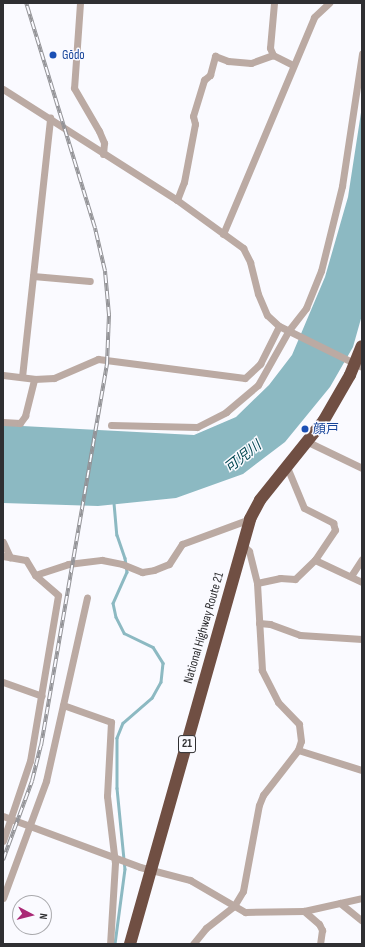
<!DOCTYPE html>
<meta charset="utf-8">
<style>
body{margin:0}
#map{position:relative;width:365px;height:947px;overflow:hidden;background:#fafaff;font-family:"Sofia Sans Condensed","Noto Sans JP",sans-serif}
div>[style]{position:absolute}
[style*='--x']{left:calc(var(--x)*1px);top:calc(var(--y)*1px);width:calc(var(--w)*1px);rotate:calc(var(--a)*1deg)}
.water>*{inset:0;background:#8cb9c2}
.stream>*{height:2.5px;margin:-1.25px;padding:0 1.25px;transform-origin:1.25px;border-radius:1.25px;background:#8cb9c2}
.street>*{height:7px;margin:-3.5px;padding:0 3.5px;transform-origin:3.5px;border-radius:3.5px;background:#bbaaa3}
.highway>*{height:12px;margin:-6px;padding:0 6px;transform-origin:6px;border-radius:6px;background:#704f43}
.rail>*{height:4px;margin-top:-2px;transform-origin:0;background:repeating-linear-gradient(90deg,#fafaff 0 8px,#939397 0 16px);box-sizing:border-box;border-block:1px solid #939397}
.dots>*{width:11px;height:11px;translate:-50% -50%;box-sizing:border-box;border:2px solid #fafaff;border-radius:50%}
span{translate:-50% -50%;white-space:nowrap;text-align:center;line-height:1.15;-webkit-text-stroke:3px #fafaff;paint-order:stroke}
.shield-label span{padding:1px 3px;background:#fafaff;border:1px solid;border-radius:3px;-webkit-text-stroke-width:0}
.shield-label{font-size:12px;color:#2f2f32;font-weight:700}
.transit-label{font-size:13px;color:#164399}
.left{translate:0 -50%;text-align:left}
.street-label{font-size:13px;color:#2f2f32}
.water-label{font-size:14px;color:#004650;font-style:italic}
.frame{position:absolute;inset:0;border:4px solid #2f2f32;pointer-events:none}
.north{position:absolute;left:12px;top:895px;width:40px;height:40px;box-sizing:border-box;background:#fafaff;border:1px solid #a9a9ad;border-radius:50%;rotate:97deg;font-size:11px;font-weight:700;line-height:16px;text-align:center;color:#2f2f32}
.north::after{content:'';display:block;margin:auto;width:14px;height:18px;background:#aa2976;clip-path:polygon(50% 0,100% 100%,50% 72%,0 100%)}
</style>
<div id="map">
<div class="water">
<div style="clip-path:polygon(362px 106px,362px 315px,353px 347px,330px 387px,285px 442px,243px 474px,176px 498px,98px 506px,3px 503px,3px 425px,194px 435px,236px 417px,269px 385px,292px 355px,325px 277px,348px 197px)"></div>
</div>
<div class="stream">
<div style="--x:114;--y:503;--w:32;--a:85"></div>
<div style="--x:117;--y:535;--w:24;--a:71"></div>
<div style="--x:125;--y:558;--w:14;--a:82"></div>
<div style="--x:127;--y:572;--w:34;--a:114"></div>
<div style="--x:113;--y:603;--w:14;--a:78"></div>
<div style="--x:116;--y:617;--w:18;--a:63"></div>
<div style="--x:124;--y:633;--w:32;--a:26"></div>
<div style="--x:153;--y:647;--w:19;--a:58"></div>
<div style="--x:163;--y:663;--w:19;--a:96"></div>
<div style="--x:161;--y:682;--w:18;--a:119"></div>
<div style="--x:152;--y:698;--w:38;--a:139"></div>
<div style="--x:123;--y:723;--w:16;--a:112"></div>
<div style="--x:117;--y:738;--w:50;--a:90"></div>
<div style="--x:117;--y:788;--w:81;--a:84.4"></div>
<div style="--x:125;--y:869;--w:76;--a:97.6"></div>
</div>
<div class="street">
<div style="--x:80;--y:3;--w:85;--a:94"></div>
<div style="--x:74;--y:88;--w:50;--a:59.8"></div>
<div style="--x:99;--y:131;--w:13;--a:67"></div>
<div style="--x:104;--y:143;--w:11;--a:95"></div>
<div style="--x:274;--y:3;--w:45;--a:95.1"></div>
<div style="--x:270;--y:48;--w:8;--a:67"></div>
<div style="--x:273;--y:55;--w:22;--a:27"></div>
<div style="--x:3;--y:89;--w:206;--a:32.5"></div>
<div style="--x:177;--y:200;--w:82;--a:36"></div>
<div style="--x:243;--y:248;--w:16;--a:63"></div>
<div style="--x:250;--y:262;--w:33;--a:76"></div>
<div style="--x:258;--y:294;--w:23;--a:67"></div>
<div style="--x:267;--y:315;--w:16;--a:43"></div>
<div style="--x:279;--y:326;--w:93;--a:26.3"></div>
<div style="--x:177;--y:200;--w:19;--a:-69"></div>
<div style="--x:184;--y:182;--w:59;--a:-79.3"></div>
<div style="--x:195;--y:124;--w:8;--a:-104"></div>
<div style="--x:193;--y:116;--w:38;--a:-73"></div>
<div style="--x:204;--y:80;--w:8;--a:-40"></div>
<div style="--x:210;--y:75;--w:20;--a:-75"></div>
<div style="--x:215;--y:56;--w:14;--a:21"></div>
<div style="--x:228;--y:61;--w:23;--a:5"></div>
<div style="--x:251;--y:63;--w:23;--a:-20"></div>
<div style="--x:223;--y:234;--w:235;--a:-67.2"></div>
<div style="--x:314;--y:17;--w:21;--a:-43"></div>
<div style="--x:33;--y:276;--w:57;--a:5"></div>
<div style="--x:3;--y:375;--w:31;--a:7"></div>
<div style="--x:34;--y:379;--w:20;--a:-3"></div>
<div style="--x:54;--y:378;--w:48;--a:-23.4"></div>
<div style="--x:98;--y:359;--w:148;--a:7.4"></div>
<div style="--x:245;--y:378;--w:21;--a:-43"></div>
<div style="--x:260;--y:364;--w:42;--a:-63.4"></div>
<div style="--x:22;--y:377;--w:261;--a:-83.8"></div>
<div style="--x:3;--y:422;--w:17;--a:3"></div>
<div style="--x:20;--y:423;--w:9;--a:-54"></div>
<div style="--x:25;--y:416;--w:38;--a:-76"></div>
<div style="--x:111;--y:425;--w:86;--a:1.3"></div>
<div style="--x:197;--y:427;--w:33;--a:-27"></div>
<div style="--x:226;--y:412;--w:42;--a:-40.2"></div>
<div style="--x:258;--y:385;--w:63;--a:-60.6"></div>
<div style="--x:289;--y:330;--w:28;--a:-52"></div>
<div style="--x:306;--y:308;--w:40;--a:-68"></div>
<div style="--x:321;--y:271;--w:88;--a:-76.1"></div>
<div style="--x:342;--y:186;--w:134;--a:-81.4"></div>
<div style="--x:308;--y:442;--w:60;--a:25.7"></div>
<div style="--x:287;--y:467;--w:44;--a:67.5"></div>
<div style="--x:304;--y:508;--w:33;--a:27"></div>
<div style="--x:333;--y:523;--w:7;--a:74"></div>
<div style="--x:335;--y:530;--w:36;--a:124"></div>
<div style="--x:3;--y:542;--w:17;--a:65"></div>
<div style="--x:3;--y:556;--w:23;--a:10"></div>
<div style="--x:26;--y:560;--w:17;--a:59"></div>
<div style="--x:35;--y:575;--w:35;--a:-18"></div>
<div style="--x:68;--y:564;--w:34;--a:-7"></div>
<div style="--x:102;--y:560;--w:20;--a:11"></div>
<div style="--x:122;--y:564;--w:22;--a:22"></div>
<div style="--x:142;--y:572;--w:12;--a:-9"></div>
<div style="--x:154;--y:570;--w:16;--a:-22"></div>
<div style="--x:169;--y:564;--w:24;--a:-57"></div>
<div style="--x:182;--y:544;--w:72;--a:-20.2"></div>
<div style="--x:351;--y:576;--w:20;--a:-57"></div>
<div style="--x:257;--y:583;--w:24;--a:-12"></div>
<div style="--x:280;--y:578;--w:15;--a:4"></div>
<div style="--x:295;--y:579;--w:28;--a:-44"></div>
<div style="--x:315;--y:560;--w:52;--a:25.1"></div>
<div style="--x:259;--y:623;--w:11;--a:5"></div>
<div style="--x:270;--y:624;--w:32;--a:20"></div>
<div style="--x:300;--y:635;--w:62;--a:3.7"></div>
<div style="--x:3;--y:682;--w:41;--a:19.7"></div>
<div style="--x:63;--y:705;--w:51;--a:19.5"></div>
<div style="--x:111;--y:722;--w:74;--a:93.1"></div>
<div style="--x:107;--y:796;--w:67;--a:83.2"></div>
<div style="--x:115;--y:863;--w:81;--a:93.5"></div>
<div style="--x:298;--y:750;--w:67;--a:17.4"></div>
<div style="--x:3;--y:816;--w:146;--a:20.4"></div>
<div style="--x:140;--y:867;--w:52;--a:14.6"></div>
<div style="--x:190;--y:880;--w:64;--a:30.2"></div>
<div style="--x:245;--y:912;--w:59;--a:-1"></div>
<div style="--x:304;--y:911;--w:59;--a:-12.6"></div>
<div style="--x:3;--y:841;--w:84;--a:-71.4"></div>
<div style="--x:30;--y:761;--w:168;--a:-80.4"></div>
<div style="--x:58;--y:595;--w:30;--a:-139"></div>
<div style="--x:3;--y:898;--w:125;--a:-69.8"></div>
<div style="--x:46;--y:781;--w:188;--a:-77.4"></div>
<div style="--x:340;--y:903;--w:28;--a:39"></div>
<div style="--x:304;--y:911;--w:20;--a:41"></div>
<div style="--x:319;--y:924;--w:7;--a:63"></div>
<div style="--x:322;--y:930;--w:14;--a:98"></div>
<div style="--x:193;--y:944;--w:21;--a:-51"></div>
<div style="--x:206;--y:928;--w:36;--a:-38"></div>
<div style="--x:234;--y:906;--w:17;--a:-59"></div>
<div style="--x:243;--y:891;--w:87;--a:-79.5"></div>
<div style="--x:259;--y:805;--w:11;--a:-68"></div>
<div style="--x:263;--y:795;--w:57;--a:-52.1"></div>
<div style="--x:298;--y:750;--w:9;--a:-72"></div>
<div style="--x:301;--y:741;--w:17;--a:-97"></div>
<div style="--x:299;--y:724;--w:30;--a:-134"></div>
<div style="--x:278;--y:702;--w:36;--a:-117"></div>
<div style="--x:262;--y:670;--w:87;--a:-93.3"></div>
<div style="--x:257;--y:583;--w:33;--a:-104"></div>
<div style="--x:249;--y:551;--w:10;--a:-135"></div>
</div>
<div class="highway">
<div style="--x:130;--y:944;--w:442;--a:-74.2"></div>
<div style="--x:250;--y:519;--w:21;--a:-62"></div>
<div style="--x:260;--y:500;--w:102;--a:-51.3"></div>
<div style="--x:324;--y:420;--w:52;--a:-60"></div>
<div style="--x:350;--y:375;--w:31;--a:-68"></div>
</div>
<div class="rail">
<div style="--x:3;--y:860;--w:84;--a:-69.8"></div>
<div style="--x:32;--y:781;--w:36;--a:-76"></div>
<div style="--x:41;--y:746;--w:388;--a:-80.2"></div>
<div style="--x:107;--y:364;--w:49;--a:-87.7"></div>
<div style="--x:109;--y:315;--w:44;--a:-95.2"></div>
<div style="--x:105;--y:271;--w:44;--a:-103.1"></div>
<div style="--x:95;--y:228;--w:235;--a:-107"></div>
</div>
<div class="dots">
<div style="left:53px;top:55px;background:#1a4fb4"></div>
<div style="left:305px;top:429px;background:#1a4fb4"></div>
</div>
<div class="shield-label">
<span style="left:187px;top:744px">21</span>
</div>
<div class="transit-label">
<span class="left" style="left:62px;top:55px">Gōdo</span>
<span class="left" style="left:313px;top:429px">顔戸</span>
</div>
<div class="street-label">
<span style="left:204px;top:628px;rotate:-74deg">National Highway Route 21</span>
</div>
<div class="water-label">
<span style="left:243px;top:457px;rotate:-38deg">可児川</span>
</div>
<div class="frame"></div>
<div class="north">N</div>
</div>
